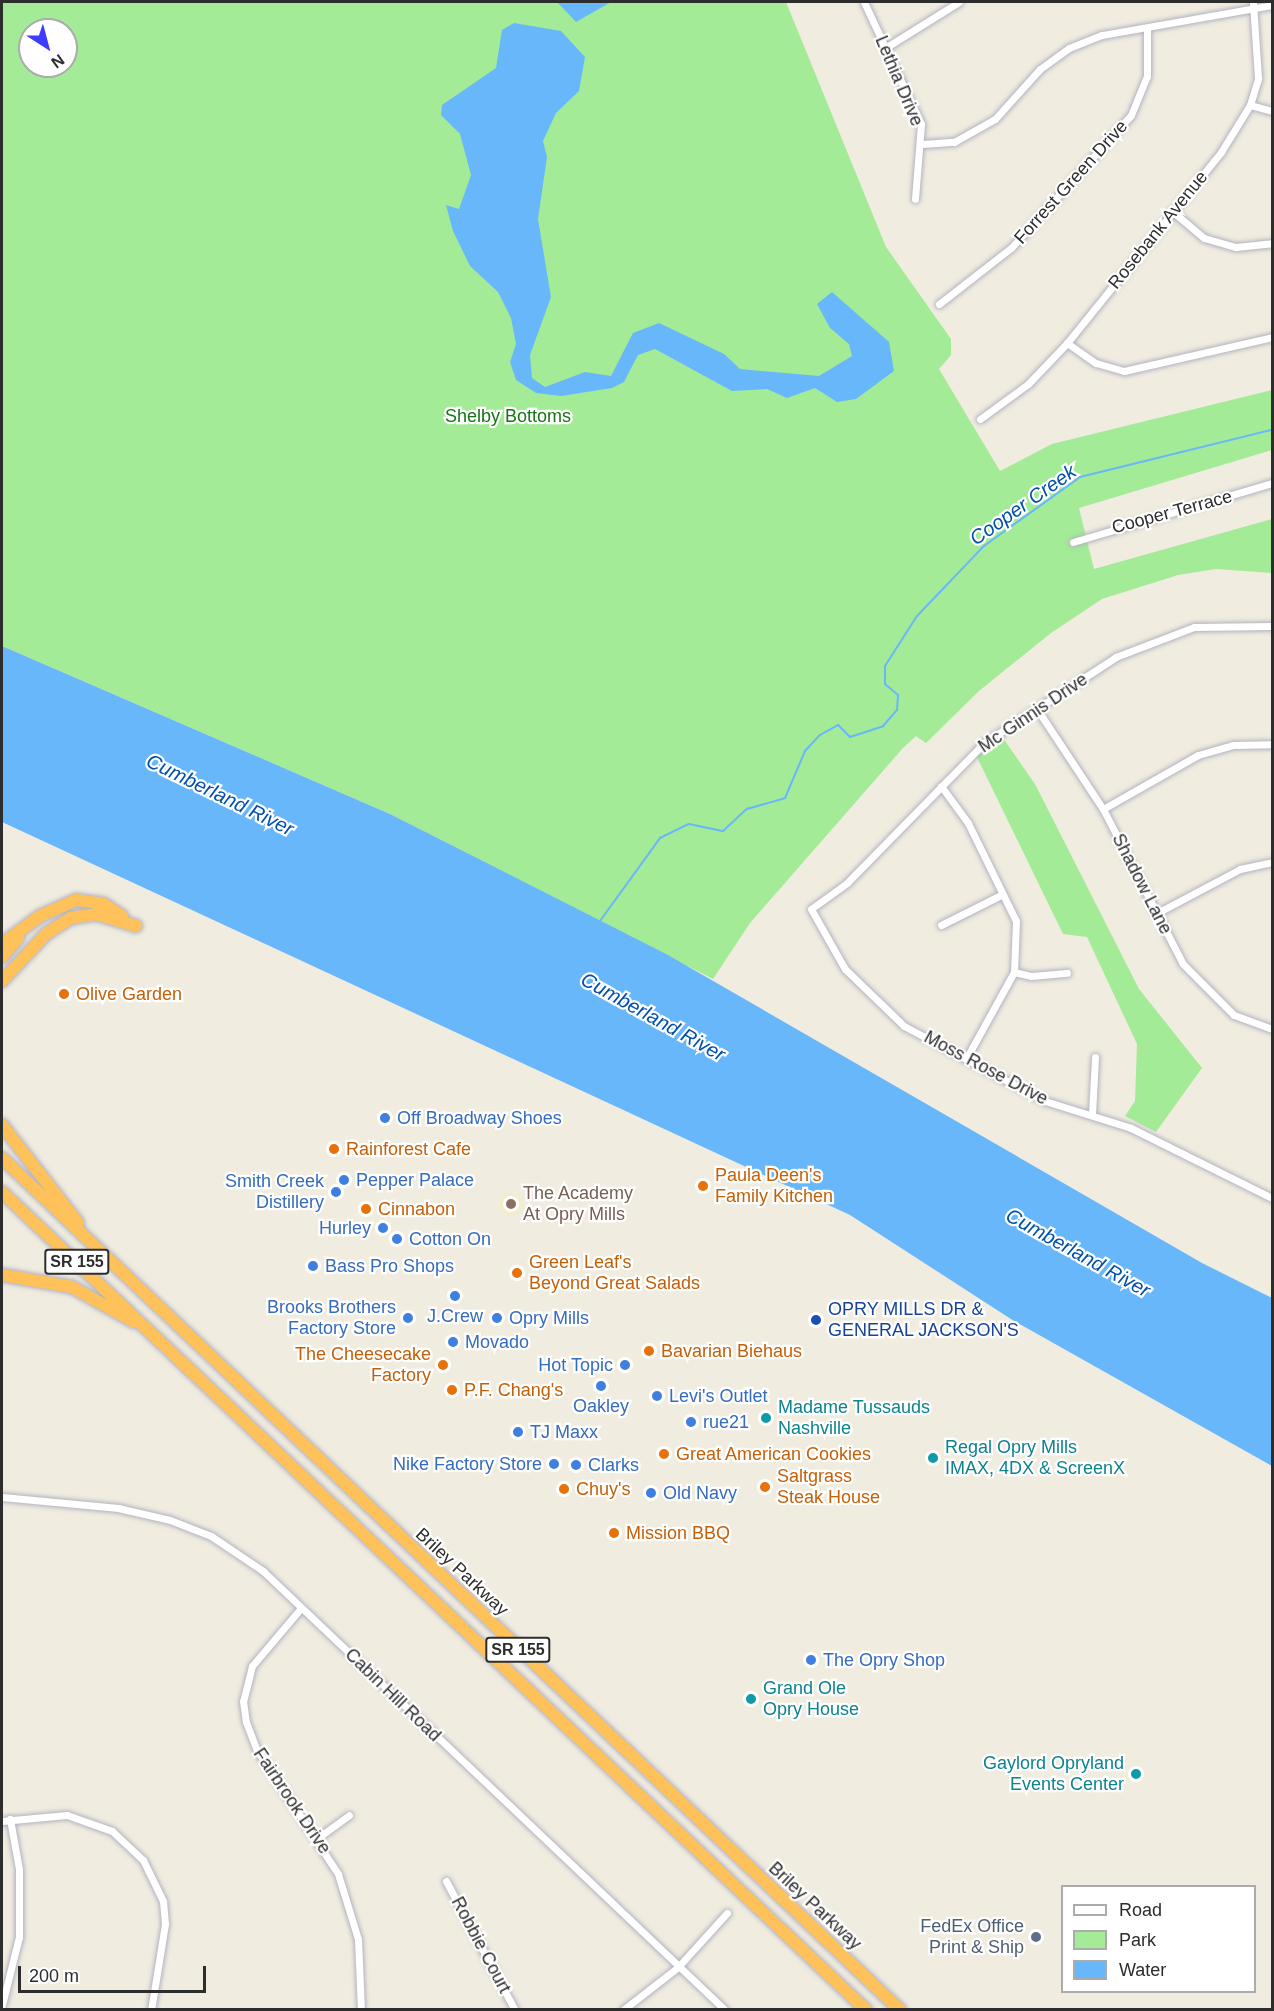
<!DOCTYPE html>
<style>
body{margin:0}
#map{position:relative;width:1274px;height:2011px;overflow:hidden;background:#f0ecdf;font-family:Arial,sans-serif}
div>[style]{position:absolute}
[style*='--x']{left:calc(var(--x)*1px);top:calc(var(--y)*1px);width:calc(var(--w)*1px);rotate:calc(var(--a)*1deg)}
.education>*{inset:0;background:#f2edcd}
.round{border-radius:50%}
.green>*{inset:0;background:#a3eb97}
.water>*{inset:0;background:#69b7fb}
.stream>*{height:2px;margin:-1px;padding:0 1px;transform-origin:1px;border-radius:1px;background:#69b7fb}
.roads{filter:drop-shadow(0 0 2px #b3b3c2) drop-shadow(0 0 2px #b3b3c2)}
.street>*{height:7px;margin:-3.5px;padding:0 3.5px;transform-origin:3.5px;border-radius:3.5px;background:#fff}
.highway>*{height:12px;margin:-6px;padding:0 6px;transform-origin:6px;border-radius:6px;background:#ffc25a}
.dots>*{width:16px;height:16px;translate:-50% -50%;box-sizing:border-box;border:3px solid #fff;border-radius:50%}
span{translate:-50% -50%;white-space:nowrap;text-align:center;line-height:1.15;-webkit-text-stroke:4.5px #fff;paint-order:stroke}
.shield-label span{padding:2px 4px;background:#fff;border:2px solid;border-radius:4px;-webkit-text-stroke-width:0}
.shield-label{font-size:16px;color:#2d2d2d;font-weight:700}
.street-label{font-size:18px;color:#2d2d2d}
.park-label{font-size:18px;color:#157414}
.food-label{font-size:18px;color:#c56008}
.left{translate:0 -50%;text-align:left}
.right{translate:-100% -50%;text-align:right}
.shop-label{font-size:18px;color:#366cbe}
.education-label{font-size:18px;color:#785e54}
.transit-label{font-size:18px;color:#164399}
.culture-label{font-size:18px;color:#0d838f}
.service-label{font-size:18px;color:#4e5e75}
.water-label{font-size:20px;color:#0050ae;font-style:italic}
.frame{position:absolute;inset:0;border:3px solid #2d2d2d;pointer-events:none}
.legend{position:absolute;left:1061px;top:1885px;width:195px;height:108px;box-sizing:border-box;background:#fff;border:2px solid #ababab;margin:0;padding:8px 10px;list-style:none;font-size:18px;color:#2d2d2d}
.legend li{display:flex;align-items:center;gap:12px;height:30px}
.legend b{width:30px;border:2px solid #ababab}
.north{position:absolute;left:18px;top:18px;width:60px;height:60px;box-sizing:border-box;background:#fff;border:2px solid #ababab;border-radius:50%;rotate:144deg;font-size:16px;font-weight:700;line-height:24px;text-align:center;color:#2d2d2d}
.north::after{content:'';display:block;margin:auto;width:21px;height:27px;background:#3e3cff;clip-path:polygon(50% 0,100% 100%,50% 72%,0 100%)}
.scale{position:absolute;left:18px;top:1966px;width:188px;height:27px;box-sizing:border-box;border:3px solid #2d2d2d;border-top:0;padding-left:8px;font-size:18px;line-height:21px;white-space:nowrap;color:#2d2d2d;-webkit-text-stroke:4px #fff;paint-order:stroke}
</style>
<div id="map">
<div class="education">
<div class="round" style="left:499px;top:1192px;width:24px;height:24px"></div>
</div>
<div class="green">
<div style="clip-path:polygon(evenodd,2px 2px,786px 2px,886px 247px,951px 339px,951px 355px,939px 369px,1000px 471px,1052px 444px,1272px 390px,1272px 450px,1079px 508px,1094px 569px,1272px 519px,1272px 573px,1216px 569px,1178px 575px,1102px 599px,1051px 633px,979px 691px,926px 743px,916px 736px,903px 748px,750px 923px,713px 979px,390px 814px,2px 646px,2px 2px,30px 30px,66px 30px,66px 66px,30px 66px,30px 30px)"></div>
<div style="clip-path:polygon(1003px 738px,1035px 784px,1139px 989px,1202px 1068px,1156px 1132px,1125px 1116px,1135px 1101px,1137px 1044px,1087px 937px,1063px 934px,976px 755px)"></div>
</div>
<div class="water">
<div style="clip-path:polygon(557px 2px,611px 2px,576px 22px)"></div>
<div style="clip-path:polygon(514px 23px,561px 31px,585px 57px,579px 91px,556px 113px,543px 141px,547px 157px,538px 219px,551px 297px,530px 355px,532px 378px,545px 387px,585px 372px,611px 376px,633px 333px,659px 323px,724px 354px,740px 369px,819px 376px,852px 356px,849px 344px,830px 328px,817px 304px,832px 292px,889px 342px,894px 371px,856px 399px,837px 402px,815px 388px,787px 398px,767px 389px,732px 391px,655px 349px,638px 355px,624px 382px,612px 388px,561px 396px,536px 393px,516px 380px,510px 362px,516px 344px,511px 318px,498px 292px,470px 266px,453px 231px,446px 205px,459px 209px,471px 175px,460px 134px,441px 115px,442px 105px,496px 68px,502px 30px)"></div>
<div style="clip-path:polygon(2px 646px,390px 814px,668px 955px,1202px 1263px,1272px 1298px,1272px 1466px,1014px 1321px,850px 1215px,2px 822px)"></div>
</div>
<div class="stream">
<div style="--x:600;--y:921;--w:102;--a:-54.1"></div>
<div style="--x:660;--y:838;--w:32;--a:-26"></div>
<div style="--x:689;--y:824;--w:35;--a:12"></div>
<div style="--x:723;--y:831;--w:33;--a:-43"></div>
<div style="--x:747;--y:809;--w:40;--a:-16"></div>
<div style="--x:785;--y:798;--w:51;--a:-66.9"></div>
<div style="--x:805;--y:751;--w:22;--a:-47"></div>
<div style="--x:820;--y:735;--w:21;--a:-29"></div>
<div style="--x:838;--y:725;--w:17;--a:45"></div>
<div style="--x:850;--y:737;--w:35;--a:-18"></div>
<div style="--x:883;--y:726;--w:21;--a:-49"></div>
<div style="--x:897;--y:710;--w:15;--a:-86"></div>
<div style="--x:898;--y:695;--w:17;--a:-140"></div>
<div style="--x:885;--y:684;--w:18;--a:-90"></div>
<div style="--x:885;--y:666;--w:59;--a:-57.4"></div>
<div style="--x:917;--y:616;--w:97;--a:-46.3"></div>
<div style="--x:984;--y:546;--w:118;--a:-35.7"></div>
<div style="--x:1080;--y:477;--w:198;--a:-13.8"></div>
</div>
<div class="roads">
<div class="street">
<div style="--x:864;--y:2;--w:135;--a:65"></div>
<div style="--x:921;--y:124;--w:75;--a:94.6"></div>
<div style="--x:885;--y:48;--w:87;--a:-31.9"></div>
<div style="--x:1250;--y:105;--w:23;--a:15"></div>
<div style="--x:922;--y:144;--w:32;--a:-4"></div>
<div style="--x:954;--y:142;--w:47;--a:-29.3"></div>
<div style="--x:995;--y:119;--w:67;--a:-48"></div>
<div style="--x:1040;--y:69;--w:36;--a:-36"></div>
<div style="--x:1069;--y:48;--w:35;--a:-22"></div>
<div style="--x:1102;--y:35;--w:173;--a:-10"></div>
<div style="--x:1172;--y:211;--w:42;--a:40.2"></div>
<div style="--x:1204;--y:238;--w:33;--a:16"></div>
<div style="--x:1236;--y:247;--w:36;--a:-6"></div>
<div style="--x:939;--y:304;--w:91;--a:-37.9"></div>
<div style="--x:1011;--y:248;--w:179;--a:-47.9"></div>
<div style="--x:1131;--y:115;--w:42;--a:-67.7"></div>
<div style="--x:1147;--y:76;--w:47;--a:-90"></div>
<div style="--x:1067;--y:343;--w:35;--a:35"></div>
<div style="--x:1096;--y:363;--w:29;--a:16"></div>
<div style="--x:1124;--y:371;--w:152;--a:-12.9"></div>
<div style="--x:980;--y:419;--w:59;--a:-36.1"></div>
<div style="--x:1028;--y:384;--w:57;--a:-46.4"></div>
<div style="--x:1067;--y:343;--w:245;--a:-51.1"></div>
<div style="--x:1221;--y:152;--w:55;--a:-58.3"></div>
<div style="--x:1250;--y:105;--w:28;--a:-73"></div>
<div style="--x:1258;--y:78;--w:76;--a:-93.8"></div>
<div style="--x:1073;--y:542;--w:208;--a:-16.5"></div>
<div style="--x:1272;--y:626;--w:78;--a:179.3"></div>
<div style="--x:1194;--y:627;--w:84;--a:159"></div>
<div style="--x:1116;--y:657;--w:158;--a:146.9"></div>
<div style="--x:984;--y:743;--w:196;--a:134.4"></div>
<div style="--x:847;--y:883;--w:44;--a:144.2"></div>
<div style="--x:811;--y:909;--w:69;--a:60.5"></div>
<div style="--x:845;--y:969;--w:82;--a:44"></div>
<div style="--x:904;--y:1026;--w:160;--a:28"></div>
<div style="--x:1045;--y:1101;--w:90;--a:17.4"></div>
<div style="--x:1131;--y:1128;--w:157;--a:26.4"></div>
<div style="--x:1037;--y:709;--w:120;--a:56.6"></div>
<div style="--x:1103;--y:809;--w:174;--a:62.7"></div>
<div style="--x:1183;--y:964;--w:72;--a:45"></div>
<div style="--x:1234;--y:1015;--w:40;--a:20.2"></div>
<div style="--x:941;--y:786;--w:46;--a:53.9"></div>
<div style="--x:968;--y:823;--w:109;--a:63.9"></div>
<div style="--x:1016;--y:921;--w:51;--a:92.2"></div>
<div style="--x:1014;--y:972;--w:97;--a:118.9"></div>
<div style="--x:1103;--y:809;--w:109;--a:-29.6"></div>
<div style="--x:1198;--y:755;--w:36;--a:-16"></div>
<div style="--x:1233;--y:745;--w:39;--a:-1"></div>
<div style="--x:1157;--y:913;--w:94;--a:-27.9"></div>
<div style="--x:1240;--y:869;--w:33;--a:-12"></div>
<div style="--x:941;--y:925;--w:67;--a:-26.6"></div>
<div style="--x:1014;--y:972;--w:17;--a:13"></div>
<div style="--x:1031;--y:976;--w:36;--a:-5"></div>
<div style="--x:1092;--y:1115;--w:58;--a:-87"></div>
<div style="--x:2;--y:1497;--w:117;--a:5.4"></div>
<div style="--x:118;--y:1508;--w:53;--a:13"></div>
<div style="--x:170;--y:1520;--w:44;--a:21.3"></div>
<div style="--x:211;--y:1536;--w:63;--a:33.9"></div>
<div style="--x:263;--y:1571;--w:637;--a:43.54"></div>
<div style="--x:301;--y:1608;--w:76;--a:130.2"></div>
<div style="--x:252;--y:1666;--w:36;--a:104"></div>
<div style="--x:243;--y:1701;--w:21;--a:82"></div>
<div style="--x:246;--y:1722;--w:30;--a:69"></div>
<div style="--x:257;--y:1750;--w:148;--a:56.8"></div>
<div style="--x:338;--y:1874;--w:68;--a:72.9"></div>
<div style="--x:358;--y:1939;--w:71;--a:87.6"></div>
<div style="--x:2;--y:1821;--w:65;--a:-5.3"></div>
<div style="--x:67;--y:1815;--w:48;--a:19.6"></div>
<div style="--x:112;--y:1831;--w:42;--a:43.1"></div>
<div style="--x:143;--y:1860;--w:46;--a:64"></div>
<div style="--x:163;--y:1901;--w:23;--a:85"></div>
<div style="--x:165;--y:1924;--w:87;--a:99.2"></div>
<div style="--x:319;--y:1837;--w:37;--a:-36"></div>
<div style="--x:446;--y:1881;--w:146;--a:61.9"></div>
<div style="--x:2;--y:2005;--w:70;--a:-76"></div>
<div style="--x:19;--y:1937;--w:68;--a:-90"></div>
<div style="--x:19;--y:1869;--w:51;--a:-100.2"></div>
<div style="--x:623;--y:2010;--w:70;--a:-38"></div>
<div style="--x:678;--y:1967;--w:73;--a:-47.8"></div>
</div>
<div class="highway">
<div style="--x:2;--y:944;--w:47;--a:-36.4"></div>
<div style="--x:40;--y:916;--w:39;--a:-24"></div>
<div style="--x:76;--y:900;--w:28;--a:8"></div>
<div style="--x:104;--y:904;--w:22;--a:34"></div>
<div style="--x:2;--y:957;--w:25;--a:-50"></div>
<div style="--x:2;--y:981;--w:64;--a:-46.9"></div>
<div style="--x:46;--y:934;--w:30;--a:-33"></div>
<div style="--x:71;--y:918;--w:25;--a:-9"></div>
<div style="--x:96;--y:914;--w:42;--a:16.7"></div>
<div style="--x:2;--y:1125;--w:124;--a:52.2"></div>
<div style="--x:2;--y:1158;--w:1238;--a:43.49"></div>
<div style="--x:2;--y:1192;--w:1190;--a:43.43"></div>
<div style="--x:2;--y:1275;--w:71;--a:9.7"></div>
<div style="--x:72;--y:1287;--w:71;--a:29.4"></div>
</div>
</div>
<div class="dots">
<div style="left:64px;top:994px;background:#e8710a"></div>
<div style="left:385px;top:1118px;background:#3f7fe0"></div>
<div style="left:334px;top:1149px;background:#e8710a"></div>
<div style="left:344px;top:1180px;background:#3f7fe0"></div>
<div style="left:703px;top:1186px;background:#e8710a"></div>
<div style="left:336px;top:1192px;background:#3f7fe0"></div>
<div style="left:511px;top:1204px;background:#8d6e63"></div>
<div style="left:366px;top:1209px;background:#e8710a"></div>
<div style="left:383px;top:1228px;background:#3f7fe0"></div>
<div style="left:397px;top:1239px;background:#3f7fe0"></div>
<div style="left:313px;top:1266px;background:#3f7fe0"></div>
<div style="left:517px;top:1273px;background:#e8710a"></div>
<div style="left:455px;top:1296px;background:#3f7fe0"></div>
<div style="left:408px;top:1318px;background:#3f7fe0"></div>
<div style="left:497px;top:1318px;background:#3f7fe0"></div>
<div style="left:816px;top:1320px;background:#1a4fb4"></div>
<div style="left:453px;top:1342px;background:#3f7fe0"></div>
<div style="left:649px;top:1351px;background:#e8710a"></div>
<div style="left:443px;top:1365px;background:#e8710a"></div>
<div style="left:625px;top:1365px;background:#3f7fe0"></div>
<div style="left:601px;top:1386px;background:#3f7fe0"></div>
<div style="left:452px;top:1390px;background:#e8710a"></div>
<div style="left:657px;top:1396px;background:#3f7fe0"></div>
<div style="left:766px;top:1418px;background:#0f9aa8"></div>
<div style="left:691px;top:1422px;background:#3f7fe0"></div>
<div style="left:518px;top:1432px;background:#3f7fe0"></div>
<div style="left:664px;top:1454px;background:#e8710a"></div>
<div style="left:933px;top:1458px;background:#0f9aa8"></div>
<div style="left:554px;top:1464px;background:#3f7fe0"></div>
<div style="left:576px;top:1465px;background:#3f7fe0"></div>
<div style="left:765px;top:1487px;background:#e8710a"></div>
<div style="left:564px;top:1489px;background:#e8710a"></div>
<div style="left:651px;top:1493px;background:#3f7fe0"></div>
<div style="left:614px;top:1533px;background:#e8710a"></div>
<div style="left:811px;top:1660px;background:#3f7fe0"></div>
<div style="left:751px;top:1699px;background:#0f9aa8"></div>
<div style="left:1136px;top:1774px;background:#0f9aa8"></div>
<div style="left:1036px;top:1937px;background:#5c6f8a"></div>
</div>
<div class="shield-label">
<span style="left:77px;top:1262px">SR 155</span>
<span style="left:518px;top:1650px">SR 155</span>
</div>
<div class="street-label">
<span style="left:899px;top:81px;rotate:67deg">Lethia Drive</span>
<span style="left:1071px;top:182px;rotate:-48deg">Forrest Green Drive</span>
<span style="left:1158px;top:230px;rotate:-51deg">Rosebank Avenue</span>
<span style="left:1172px;top:512px;rotate:-15deg">Cooper Terrace</span>
<span style="left:1033px;top:713px;rotate:-34deg">Mc Ginnis Drive</span>
<span style="left:1142px;top:884px;rotate:63deg">Shadow Lane</span>
<span style="left:986px;top:1068px;rotate:28deg">Moss Rose Drive</span>
<span style="left:462px;top:1572px;rotate:43deg">Briley Parkway</span>
<span style="left:393px;top:1695px;rotate:44deg">Cabin Hill Road</span>
<span style="left:292px;top:1801px;rotate:56deg">Fairbrook Drive</span>
<span style="left:815px;top:1906px;rotate:43deg">Briley Parkway</span>
<span style="left:481px;top:1945px;rotate:62deg">Robbie Court</span>
</div>
<div class="park-label">
<span style="left:508px;top:416px">Shelby Bottoms</span>
</div>
<div class="food-label">
<span class="left" style="left:76px;top:994px">Olive Garden</span>
<span class="left" style="left:346px;top:1149px">Rainforest Cafe</span>
<span class="left" style="left:715px;top:1186px">Paula Deen's<br>Family Kitchen</span>
<span class="left" style="left:378px;top:1209px">Cinnabon</span>
<span class="left" style="left:529px;top:1273px">Green Leaf's<br>Beyond Great Salads</span>
<span class="left" style="left:661px;top:1351px">Bavarian Biehaus</span>
<span class="right" style="left:431px;top:1365px">The Cheesecake<br>Factory</span>
<span class="left" style="left:464px;top:1390px">P.F. Chang's</span>
<span class="left" style="left:676px;top:1454px">Great American Cookies</span>
<span class="left" style="left:777px;top:1487px">Saltgrass<br>Steak House</span>
<span class="left" style="left:576px;top:1489px">Chuy's</span>
<span class="left" style="left:626px;top:1533px">Mission BBQ</span>
</div>
<div class="shop-label">
<span class="left" style="left:397px;top:1118px">Off Broadway Shoes</span>
<span class="left" style="left:356px;top:1180px">Pepper Palace</span>
<span class="right" style="left:324px;top:1192px">Smith Creek<br>Distillery</span>
<span class="right" style="left:371px;top:1228px">Hurley</span>
<span class="left" style="left:409px;top:1239px">Cotton On</span>
<span class="left" style="left:325px;top:1266px">Bass Pro Shops</span>
<span class="right" style="left:396px;top:1318px">Brooks Brothers<br>Factory Store</span>
<span style="left:455px;top:1316px">J.Crew</span>
<span class="left" style="left:509px;top:1318px">Opry Mills</span>
<span class="left" style="left:465px;top:1342px">Movado</span>
<span class="right" style="left:613px;top:1365px">Hot Topic</span>
<span class="left" style="left:669px;top:1396px">Levi's Outlet</span>
<span style="left:601px;top:1406px">Oakley</span>
<span class="left" style="left:703px;top:1422px">rue21</span>
<span class="left" style="left:530px;top:1432px">TJ Maxx</span>
<span class="right" style="left:542px;top:1464px">Nike Factory Store</span>
<span class="left" style="left:588px;top:1465px">Clarks</span>
<span class="left" style="left:663px;top:1493px">Old Navy</span>
<span class="left" style="left:823px;top:1660px">The Opry Shop</span>
</div>
<div class="education-label">
<span class="left" style="left:523px;top:1204px">The Academy<br>At Opry Mills</span>
</div>
<div class="transit-label">
<span class="left" style="left:828px;top:1320px">OPRY MILLS DR &amp;<br>GENERAL JACKSON'S</span>
</div>
<div class="culture-label">
<span class="left" style="left:778px;top:1418px">Madame Tussauds<br>Nashville</span>
<span class="left" style="left:945px;top:1458px">Regal Opry Mills<br>IMAX, 4DX &amp; ScreenX</span>
<span class="left" style="left:763px;top:1699px">Grand Ole<br>Opry House</span>
<span class="right" style="left:1124px;top:1774px">Gaylord Opryland<br>Events Center</span>
</div>
<div class="service-label">
<span class="right" style="left:1024px;top:1937px">FedEx Office<br>Print &amp; Ship</span>
</div>
<div class="water-label">
<span style="left:1023px;top:505px;rotate:-35deg">Cooper Creek</span>
<span style="left:220px;top:795px;rotate:26deg">Cumberland River</span>
<span style="left:653px;top:1017px;rotate:29deg">Cumberland River</span>
<span style="left:1078px;top:1253px;rotate:29deg">Cumberland River</span>
</div>
<div class="frame"></div>
<ul class="legend">
<li><b style="height:8px;background:#fff"></b>Road</li>
<li><b style="height:16px;background:#a3eb97"></b>Park</li>
<li><b style="height:16px;background:#69b7fb"></b>Water</li>
</ul>
<div class="north">N</div>
<div class="scale">200 m</div>
</div>
